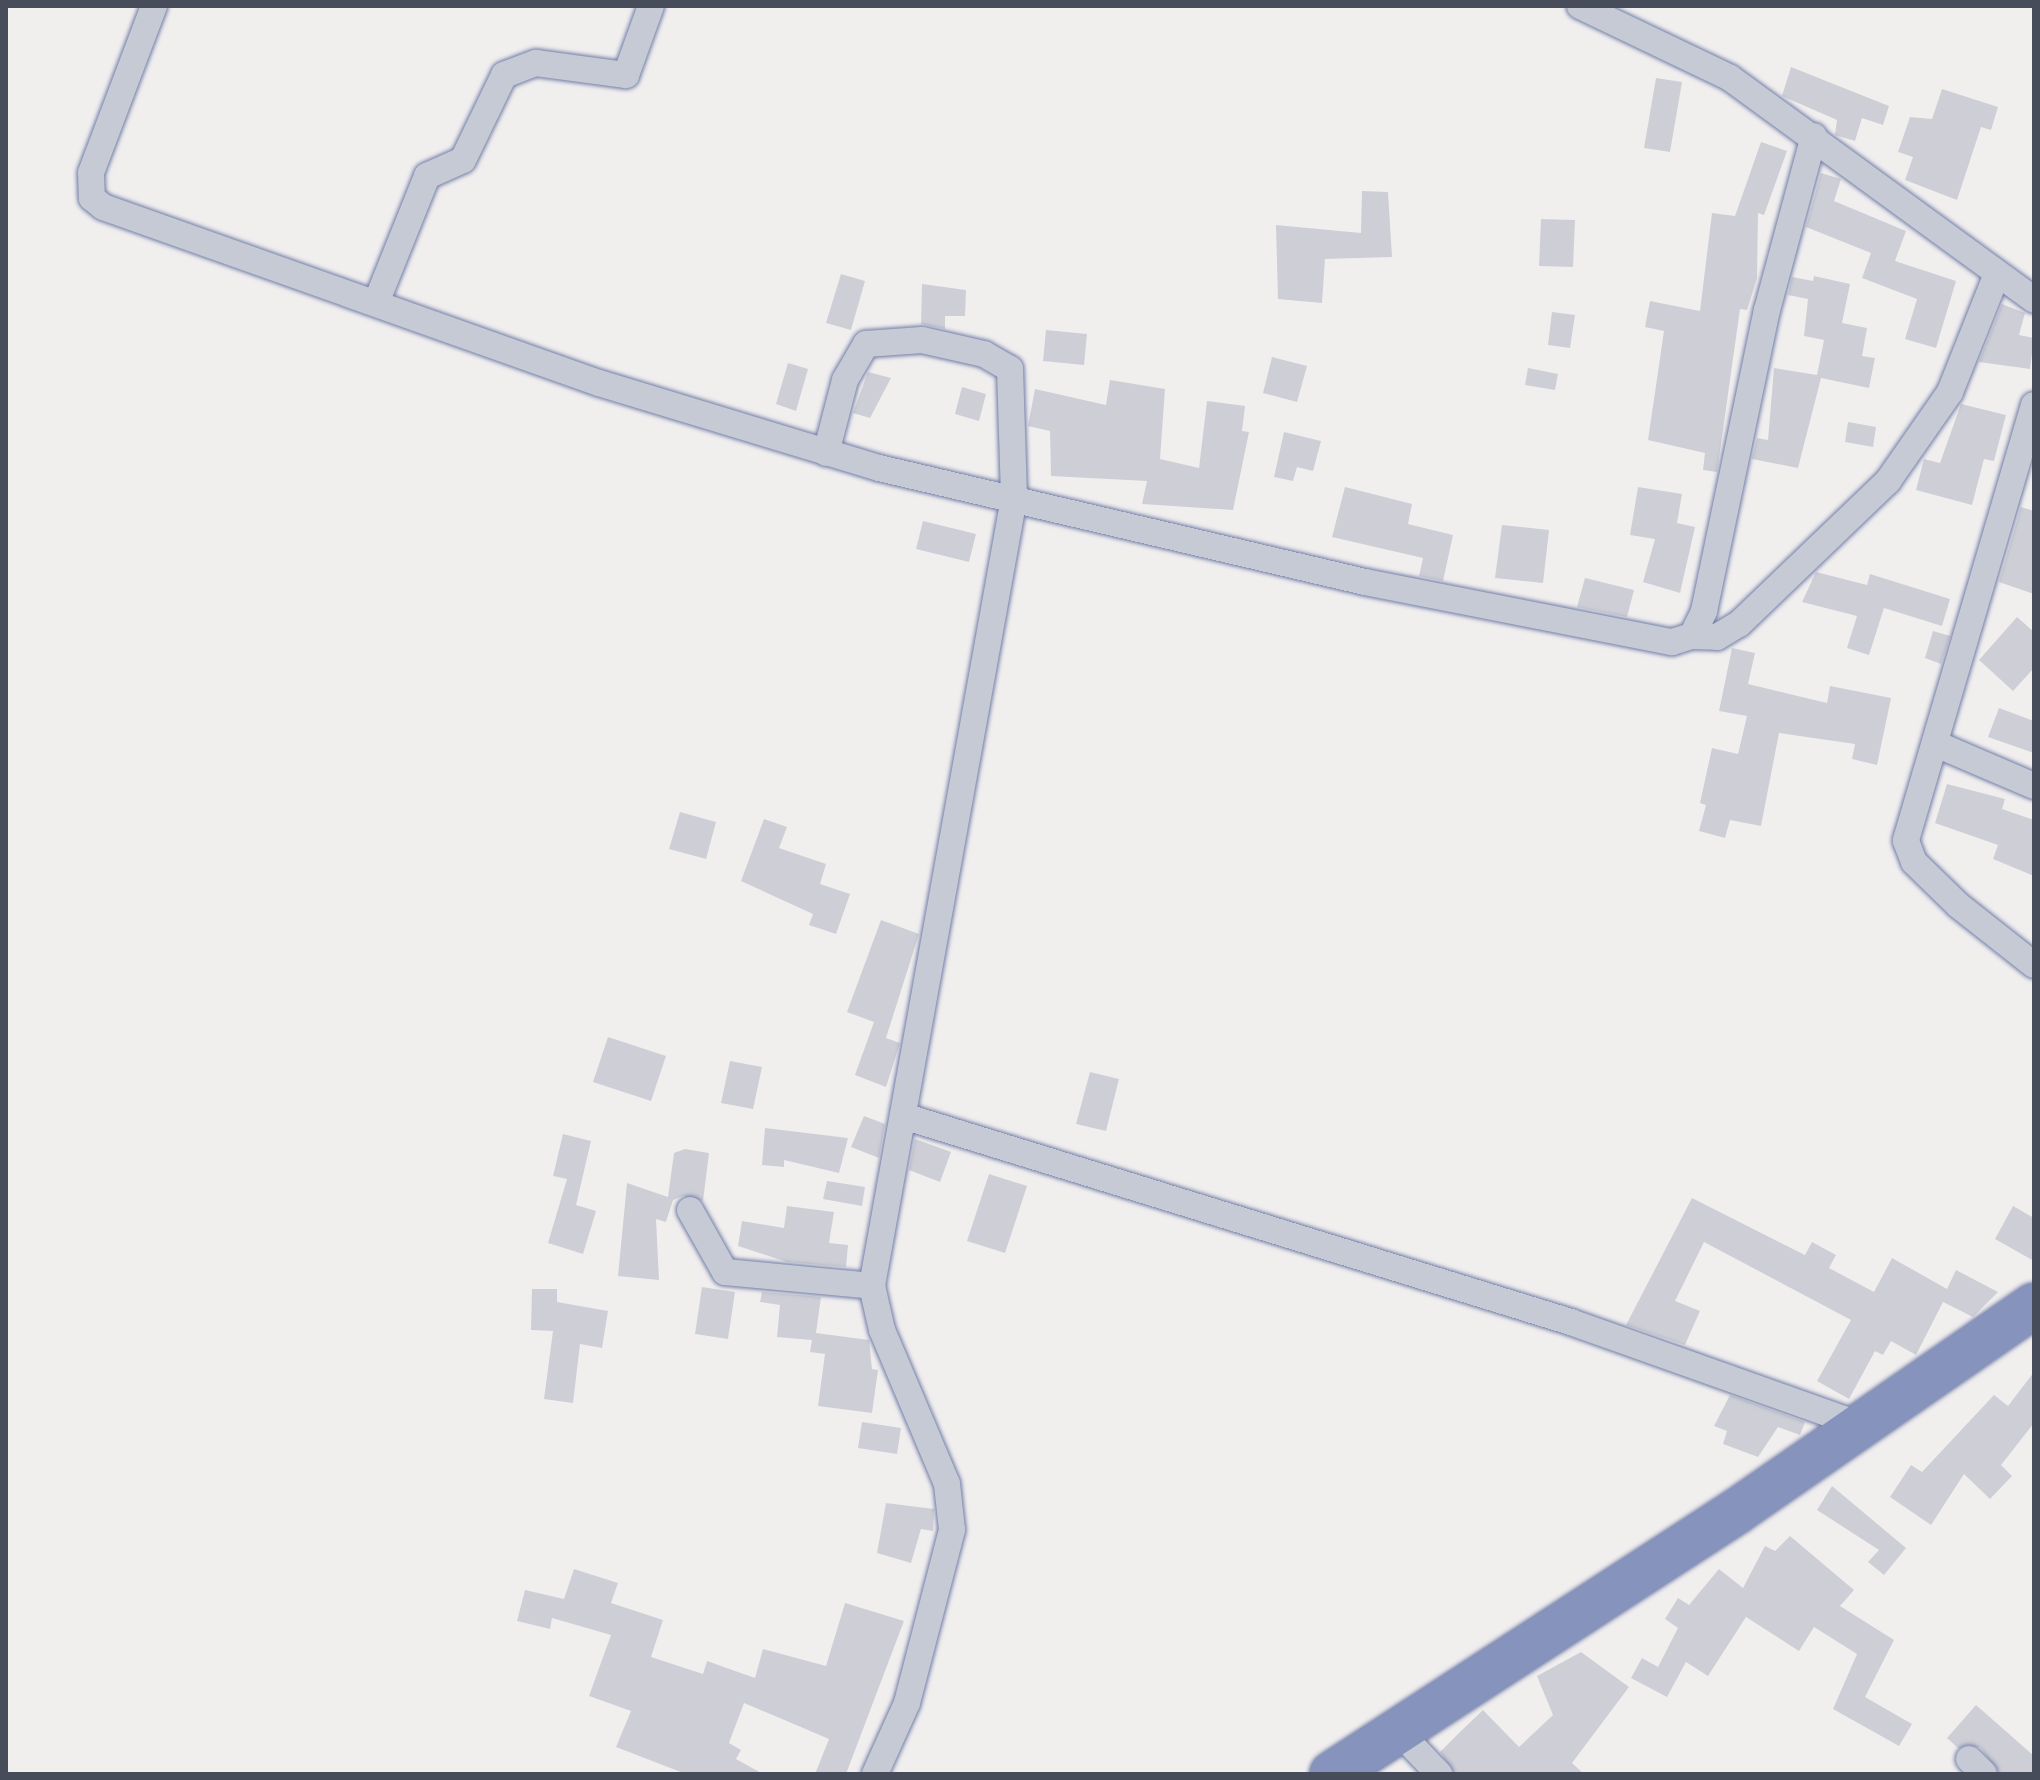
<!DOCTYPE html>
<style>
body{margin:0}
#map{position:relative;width:2040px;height:1780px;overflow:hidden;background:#f1efee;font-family:Ubuntu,sans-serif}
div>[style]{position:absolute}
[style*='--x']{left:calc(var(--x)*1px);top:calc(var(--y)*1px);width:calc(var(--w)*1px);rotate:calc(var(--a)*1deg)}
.building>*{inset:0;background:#cecfd6}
.roads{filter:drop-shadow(0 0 2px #727ea8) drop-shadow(0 0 2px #727ea8)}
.street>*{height:26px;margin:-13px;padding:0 13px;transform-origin:13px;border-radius:13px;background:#c5cad5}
.highway>*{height:44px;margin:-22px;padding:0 22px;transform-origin:22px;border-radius:22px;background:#8694bd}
span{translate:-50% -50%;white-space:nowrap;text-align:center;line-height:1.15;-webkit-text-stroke:6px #fff;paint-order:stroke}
.frame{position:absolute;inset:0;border:8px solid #474c5b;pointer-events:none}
</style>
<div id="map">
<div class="building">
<div style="clip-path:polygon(1791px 67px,1889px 106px,1883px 125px,1862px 118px,1855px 141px,1835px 135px,1837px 120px,1782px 96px)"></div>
<div style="clip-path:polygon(1656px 78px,1682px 82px,1670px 152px,1644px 148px)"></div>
<div style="clip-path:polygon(1942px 89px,1998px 107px,1991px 130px,1981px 127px,1957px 200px,1905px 180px,1913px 157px,1898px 152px,1910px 117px,1932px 119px)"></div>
<div style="clip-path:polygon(1761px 142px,1787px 151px,1764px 215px,1758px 213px,1757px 278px,1747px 310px,1740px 309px,1717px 472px,1703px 470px,1705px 453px,1648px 440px,1664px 331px,1645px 327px,1650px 301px,1700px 311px,1712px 213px,1735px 216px)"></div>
<div style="clip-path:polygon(1821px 173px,1841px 179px,1834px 201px,1906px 231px,1895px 261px,1956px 281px,1936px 348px,1905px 339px,1917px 299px,1862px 278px,1871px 253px,1806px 227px)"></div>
<div style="clip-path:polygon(1362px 191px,1388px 192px,1392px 257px,1325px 259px,1322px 303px,1278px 299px,1276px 225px,1361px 233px)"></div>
<div style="clip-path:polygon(1541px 219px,1575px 220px,1573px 267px,1539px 266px)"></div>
<div style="clip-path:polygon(841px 274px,865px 281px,851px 330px,826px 323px)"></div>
<div style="clip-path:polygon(1814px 276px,1850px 284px,1842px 323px,1867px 328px,1862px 356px,1875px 358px,1869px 388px,1821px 378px,1798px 468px,1752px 459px,1757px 438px,1768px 440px,1774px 368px,1817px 375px,1824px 340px,1804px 336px,1808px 299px,1788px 295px,1792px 277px,1813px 281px)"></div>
<div style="clip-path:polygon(922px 284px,966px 290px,965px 316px,945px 316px,945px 329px,921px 324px)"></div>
<div style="clip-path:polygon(2002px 304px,2025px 313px,2019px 335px,2034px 338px,2030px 369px,1979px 362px)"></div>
<div style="clip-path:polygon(1552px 312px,1575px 315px,1570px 348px,1548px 345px)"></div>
<div style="clip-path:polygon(1046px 330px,1087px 334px,1084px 365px,1043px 361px)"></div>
<div style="clip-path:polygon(1272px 357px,1307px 366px,1297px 402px,1263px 393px)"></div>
<div style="clip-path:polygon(788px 363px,808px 369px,796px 411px,776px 404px)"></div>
<div style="clip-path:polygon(1528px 368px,1558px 374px,1555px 390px,1525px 385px)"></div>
<div style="clip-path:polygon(868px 372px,891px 378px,870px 418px,853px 413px)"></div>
<div style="clip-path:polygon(1110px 380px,1165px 389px,1160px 459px,1199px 468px,1207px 401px,1245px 406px,1242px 431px,1249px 432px,1233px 510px,1142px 504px,1147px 481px,1051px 476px,1050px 431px,1028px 426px,1035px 389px,1106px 405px)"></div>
<div style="clip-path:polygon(962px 387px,986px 394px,979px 421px,955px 414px)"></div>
<div style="clip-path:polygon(1961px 404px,2006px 415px,1994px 461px,1984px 459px,1972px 505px,1916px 490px,1924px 459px,1940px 463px)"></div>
<div style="clip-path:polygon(1848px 422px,1876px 427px,1873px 447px,1845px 442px)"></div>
<div style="clip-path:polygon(1284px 432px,1321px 441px,1313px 471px,1297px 467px,1293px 481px,1274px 477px)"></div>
<div style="clip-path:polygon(1345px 487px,1412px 504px,1408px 524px,1453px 535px,1443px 581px,1419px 576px,1423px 558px,1332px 537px)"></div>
<div style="clip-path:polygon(1638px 487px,1682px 494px,1677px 523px,1695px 527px,1680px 593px,1643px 582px,1655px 539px,1630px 535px)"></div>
<div style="clip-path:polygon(2021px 507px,2034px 511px,2034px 594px,1999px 582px)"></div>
<div style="clip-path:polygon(923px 521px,976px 534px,969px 562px,916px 549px)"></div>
<div style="clip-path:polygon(1502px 525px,1549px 530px,1543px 583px,1495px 578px)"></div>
<div style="clip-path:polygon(1816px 572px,1867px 585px,1870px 574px,1950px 599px,1942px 626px,1884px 608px,1869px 655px,1847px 648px,1857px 616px,1802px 602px)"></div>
<div style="clip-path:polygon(1585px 578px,1634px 590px,1627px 617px,1577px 607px)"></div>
<div style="clip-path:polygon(2017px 617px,2034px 632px,2034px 668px,2013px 691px,1979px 660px)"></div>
<div style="clip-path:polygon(1933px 631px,1950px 636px,1941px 664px,1925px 658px)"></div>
<div style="clip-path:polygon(1732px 648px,1755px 653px,1748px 684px,1827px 703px,1830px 686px,1891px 698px,1877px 765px,1852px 759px,1855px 744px,1779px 733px,1761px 826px,1730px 820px,1725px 838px,1699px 831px,1706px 805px,1700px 803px,1712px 748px,1738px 754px,1747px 716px,1719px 711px)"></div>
<div style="clip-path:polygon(1999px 708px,2034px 721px,2034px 753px,1988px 737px)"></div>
<div style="clip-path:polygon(1947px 784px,2005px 799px,2002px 809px,2034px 820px,2034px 876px,1993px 859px,1998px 845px,1935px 823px)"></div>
<div style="clip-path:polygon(680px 812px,716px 822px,706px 859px,669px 849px)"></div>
<div style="clip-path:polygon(764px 819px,787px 827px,779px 848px,826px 864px,820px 884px,850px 894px,836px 934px,809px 925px,813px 914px,741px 881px)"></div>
<div style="clip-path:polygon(881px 920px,919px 934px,886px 1038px,900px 1043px,886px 1087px,855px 1075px,874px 1022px,847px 1012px)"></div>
<div style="clip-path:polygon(608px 1037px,666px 1056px,651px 1101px,593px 1082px)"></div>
<div style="clip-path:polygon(730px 1061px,762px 1067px,753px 1109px,721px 1103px)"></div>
<div style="clip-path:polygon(1090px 1072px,1119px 1079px,1106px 1131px,1076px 1124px)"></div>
<div style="clip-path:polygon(864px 1116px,885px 1124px,879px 1158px,851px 1147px)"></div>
<div style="clip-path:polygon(765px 1128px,848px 1138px,839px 1173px,784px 1160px,784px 1167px,762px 1165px)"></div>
<div style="clip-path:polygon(563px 1134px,591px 1141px,576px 1205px,596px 1211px,583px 1254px,548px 1243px,567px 1179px,553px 1176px)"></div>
<div style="clip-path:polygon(915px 1139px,951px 1152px,940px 1182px,909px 1170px)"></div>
<div style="clip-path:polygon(685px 1149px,709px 1153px,703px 1201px,683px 1196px,673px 1200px,666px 1222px,656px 1219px,659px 1280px,618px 1276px,627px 1183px,668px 1197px,674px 1153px)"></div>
<div style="clip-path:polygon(989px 1174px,1027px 1186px,1005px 1253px,967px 1241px)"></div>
<div style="clip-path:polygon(827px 1181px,865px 1187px,862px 1206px,823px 1199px)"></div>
<div style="clip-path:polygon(1692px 1198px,1805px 1255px,1812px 1242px,1836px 1255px,1829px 1268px,1874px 1292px,1892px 1258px,1947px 1289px,1956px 1270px,1998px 1292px,1973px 1317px,1943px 1302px,1916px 1355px,1891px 1341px,1883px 1355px,1875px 1351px,1849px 1399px,1817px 1381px,1851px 1320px,1704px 1242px,1675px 1301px,1700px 1311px,1685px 1345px,1626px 1325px)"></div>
<div style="clip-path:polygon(787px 1206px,834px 1212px,829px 1243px,848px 1245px,846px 1267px,787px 1262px,738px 1246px,742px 1221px,784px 1228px)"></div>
<div style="clip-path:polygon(2013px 1206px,2034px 1218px,2034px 1261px,1995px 1239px)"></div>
<div style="clip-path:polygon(702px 1287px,735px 1292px,728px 1339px,695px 1334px)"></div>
<div style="clip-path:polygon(532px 1289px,557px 1289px,557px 1302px,608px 1311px,602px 1348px,580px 1344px,573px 1403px,544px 1399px,553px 1331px,531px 1330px)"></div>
<div style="clip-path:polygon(762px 1292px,821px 1297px,816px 1333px,869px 1340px,872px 1369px,878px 1370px,872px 1413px,818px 1406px,825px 1354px,810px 1352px,812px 1340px,777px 1337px,780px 1305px,760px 1302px)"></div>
<div style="clip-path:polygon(2034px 1372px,2034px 1423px,2001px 1465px,2012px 1476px,1990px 1499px,1964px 1474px,1931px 1525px,1890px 1497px,1911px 1465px,1922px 1472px,1994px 1395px,2008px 1406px)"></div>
<div style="clip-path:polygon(1730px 1395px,1805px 1422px,1800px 1435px,1778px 1427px,1758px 1457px,1723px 1444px,1727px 1431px,1714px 1426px)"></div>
<div style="clip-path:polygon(862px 1422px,901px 1428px,897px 1454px,858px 1448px)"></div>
<div style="clip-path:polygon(1832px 1486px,1906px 1548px,1884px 1575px,1868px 1562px,1879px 1550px,1817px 1510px)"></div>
<div style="clip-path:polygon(886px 1503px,934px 1509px,933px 1531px,921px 1529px,911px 1563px,877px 1553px)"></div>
<div style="clip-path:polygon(1790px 1536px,1854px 1590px,1840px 1606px,1894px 1640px,1865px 1697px,1912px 1724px,1899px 1746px,1833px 1709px,1857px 1654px,1814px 1627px,1799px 1651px,1746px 1617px,1708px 1676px,1686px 1662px,1667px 1697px,1631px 1678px,1642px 1658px,1658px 1667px,1678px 1628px,1665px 1619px,1678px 1598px,1689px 1605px,1719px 1569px,1743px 1588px,1765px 1546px,1775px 1551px)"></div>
<div style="clip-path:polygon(574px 1569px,618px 1583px,611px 1603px,663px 1620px,651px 1657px,703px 1674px,707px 1661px,755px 1678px,763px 1649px,826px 1666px,845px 1603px,904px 1621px,846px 1774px,815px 1774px,829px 1739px,744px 1703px,729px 1743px,741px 1750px,736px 1759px,763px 1774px,686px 1774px,616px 1747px,631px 1711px,589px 1696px,611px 1635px,552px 1618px,550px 1629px,517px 1621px,525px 1590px,564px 1599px)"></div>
<div style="clip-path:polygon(1581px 1652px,1629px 1687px,1572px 1763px,1584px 1774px,1455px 1774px,1440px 1752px,1460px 1732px,1483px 1710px,1519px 1747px,1553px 1715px,1537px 1676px)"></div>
<div style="clip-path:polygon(1976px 1705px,2034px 1756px,2034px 1774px,2000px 1774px,1980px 1747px,1958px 1748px,1947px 1738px)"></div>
</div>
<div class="roads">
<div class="street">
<div style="--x:154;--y:6;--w:178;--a:110.7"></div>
<div style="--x:91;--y:173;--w:25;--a:88"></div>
<div style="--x:92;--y:198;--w:14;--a:39"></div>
<div style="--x:103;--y:207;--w:526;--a:19.54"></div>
<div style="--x:599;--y:383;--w:293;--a:16.9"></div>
<div style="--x:879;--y:468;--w:499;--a:13.2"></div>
<div style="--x:1365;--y:582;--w:313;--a:11.1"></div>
<div style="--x:1672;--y:642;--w:21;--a:-17"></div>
<div style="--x:1692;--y:636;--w:28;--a:-64"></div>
<div style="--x:1704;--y:611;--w:308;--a:-78.2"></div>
<div style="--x:1767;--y:310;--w:180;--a:-74.9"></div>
<div style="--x:1580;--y:6;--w:166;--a:25.6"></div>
<div style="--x:1730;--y:78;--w:376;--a:36.1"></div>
<div style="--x:376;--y:303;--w:137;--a:-68.1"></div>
<div style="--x:427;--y:176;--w:39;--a:-24"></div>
<div style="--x:463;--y:160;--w:94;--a:-64.2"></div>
<div style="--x:504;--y:75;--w:34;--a:-21"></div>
<div style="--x:536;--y:63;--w:91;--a:7.6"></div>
<div style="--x:626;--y:75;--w:73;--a:-70.1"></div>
<div style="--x:2034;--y:405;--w:454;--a:106.4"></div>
<div style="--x:1906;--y:841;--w:22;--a:69"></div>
<div style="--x:1914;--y:862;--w:62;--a:44.3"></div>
<div style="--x:1958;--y:905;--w:97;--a:38.3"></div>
<div style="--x:826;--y:453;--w:75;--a:-75.4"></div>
<div style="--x:845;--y:380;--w:42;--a:-59.7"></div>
<div style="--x:866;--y:344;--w:56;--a:-4.1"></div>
<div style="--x:922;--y:340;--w:64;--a:12.7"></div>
<div style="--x:984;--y:354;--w:30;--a:30"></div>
<div style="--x:1010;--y:369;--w:129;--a:88.2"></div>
<div style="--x:1014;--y:498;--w:801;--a:100.22"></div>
<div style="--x:872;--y:1286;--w:45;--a:77.2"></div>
<div style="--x:882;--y:1330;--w:167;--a:67.1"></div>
<div style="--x:947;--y:1484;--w:46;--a:83.8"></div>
<div style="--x:952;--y:1530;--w:179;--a:104.6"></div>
<div style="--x:907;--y:1703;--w:78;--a:114.3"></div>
<div style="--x:1692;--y:636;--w:25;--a:2"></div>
<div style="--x:1717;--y:637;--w:26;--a:-31"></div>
<div style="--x:1739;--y:624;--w:207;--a:-43.8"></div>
<div style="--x:1888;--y:481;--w:108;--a:-55.1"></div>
<div style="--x:1950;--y:392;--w:127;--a:-68.3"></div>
<div style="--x:1936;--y:744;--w:107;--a:23.2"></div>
<div style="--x:903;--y:1116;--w:699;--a:17.14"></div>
<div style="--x:1571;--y:1322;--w:301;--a:19.6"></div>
<div style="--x:690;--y:1210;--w:71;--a:60.6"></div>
<div style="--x:725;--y:1272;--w:148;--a:5.4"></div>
<div style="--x:1400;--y:1733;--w:57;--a:46.4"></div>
<div style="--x:1969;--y:1759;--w:21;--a:45"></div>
</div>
<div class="highway">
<div style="--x:1332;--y:1774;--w:483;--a:-33"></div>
<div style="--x:1737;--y:1511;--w:361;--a:-34.7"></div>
</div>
</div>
<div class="frame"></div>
</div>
